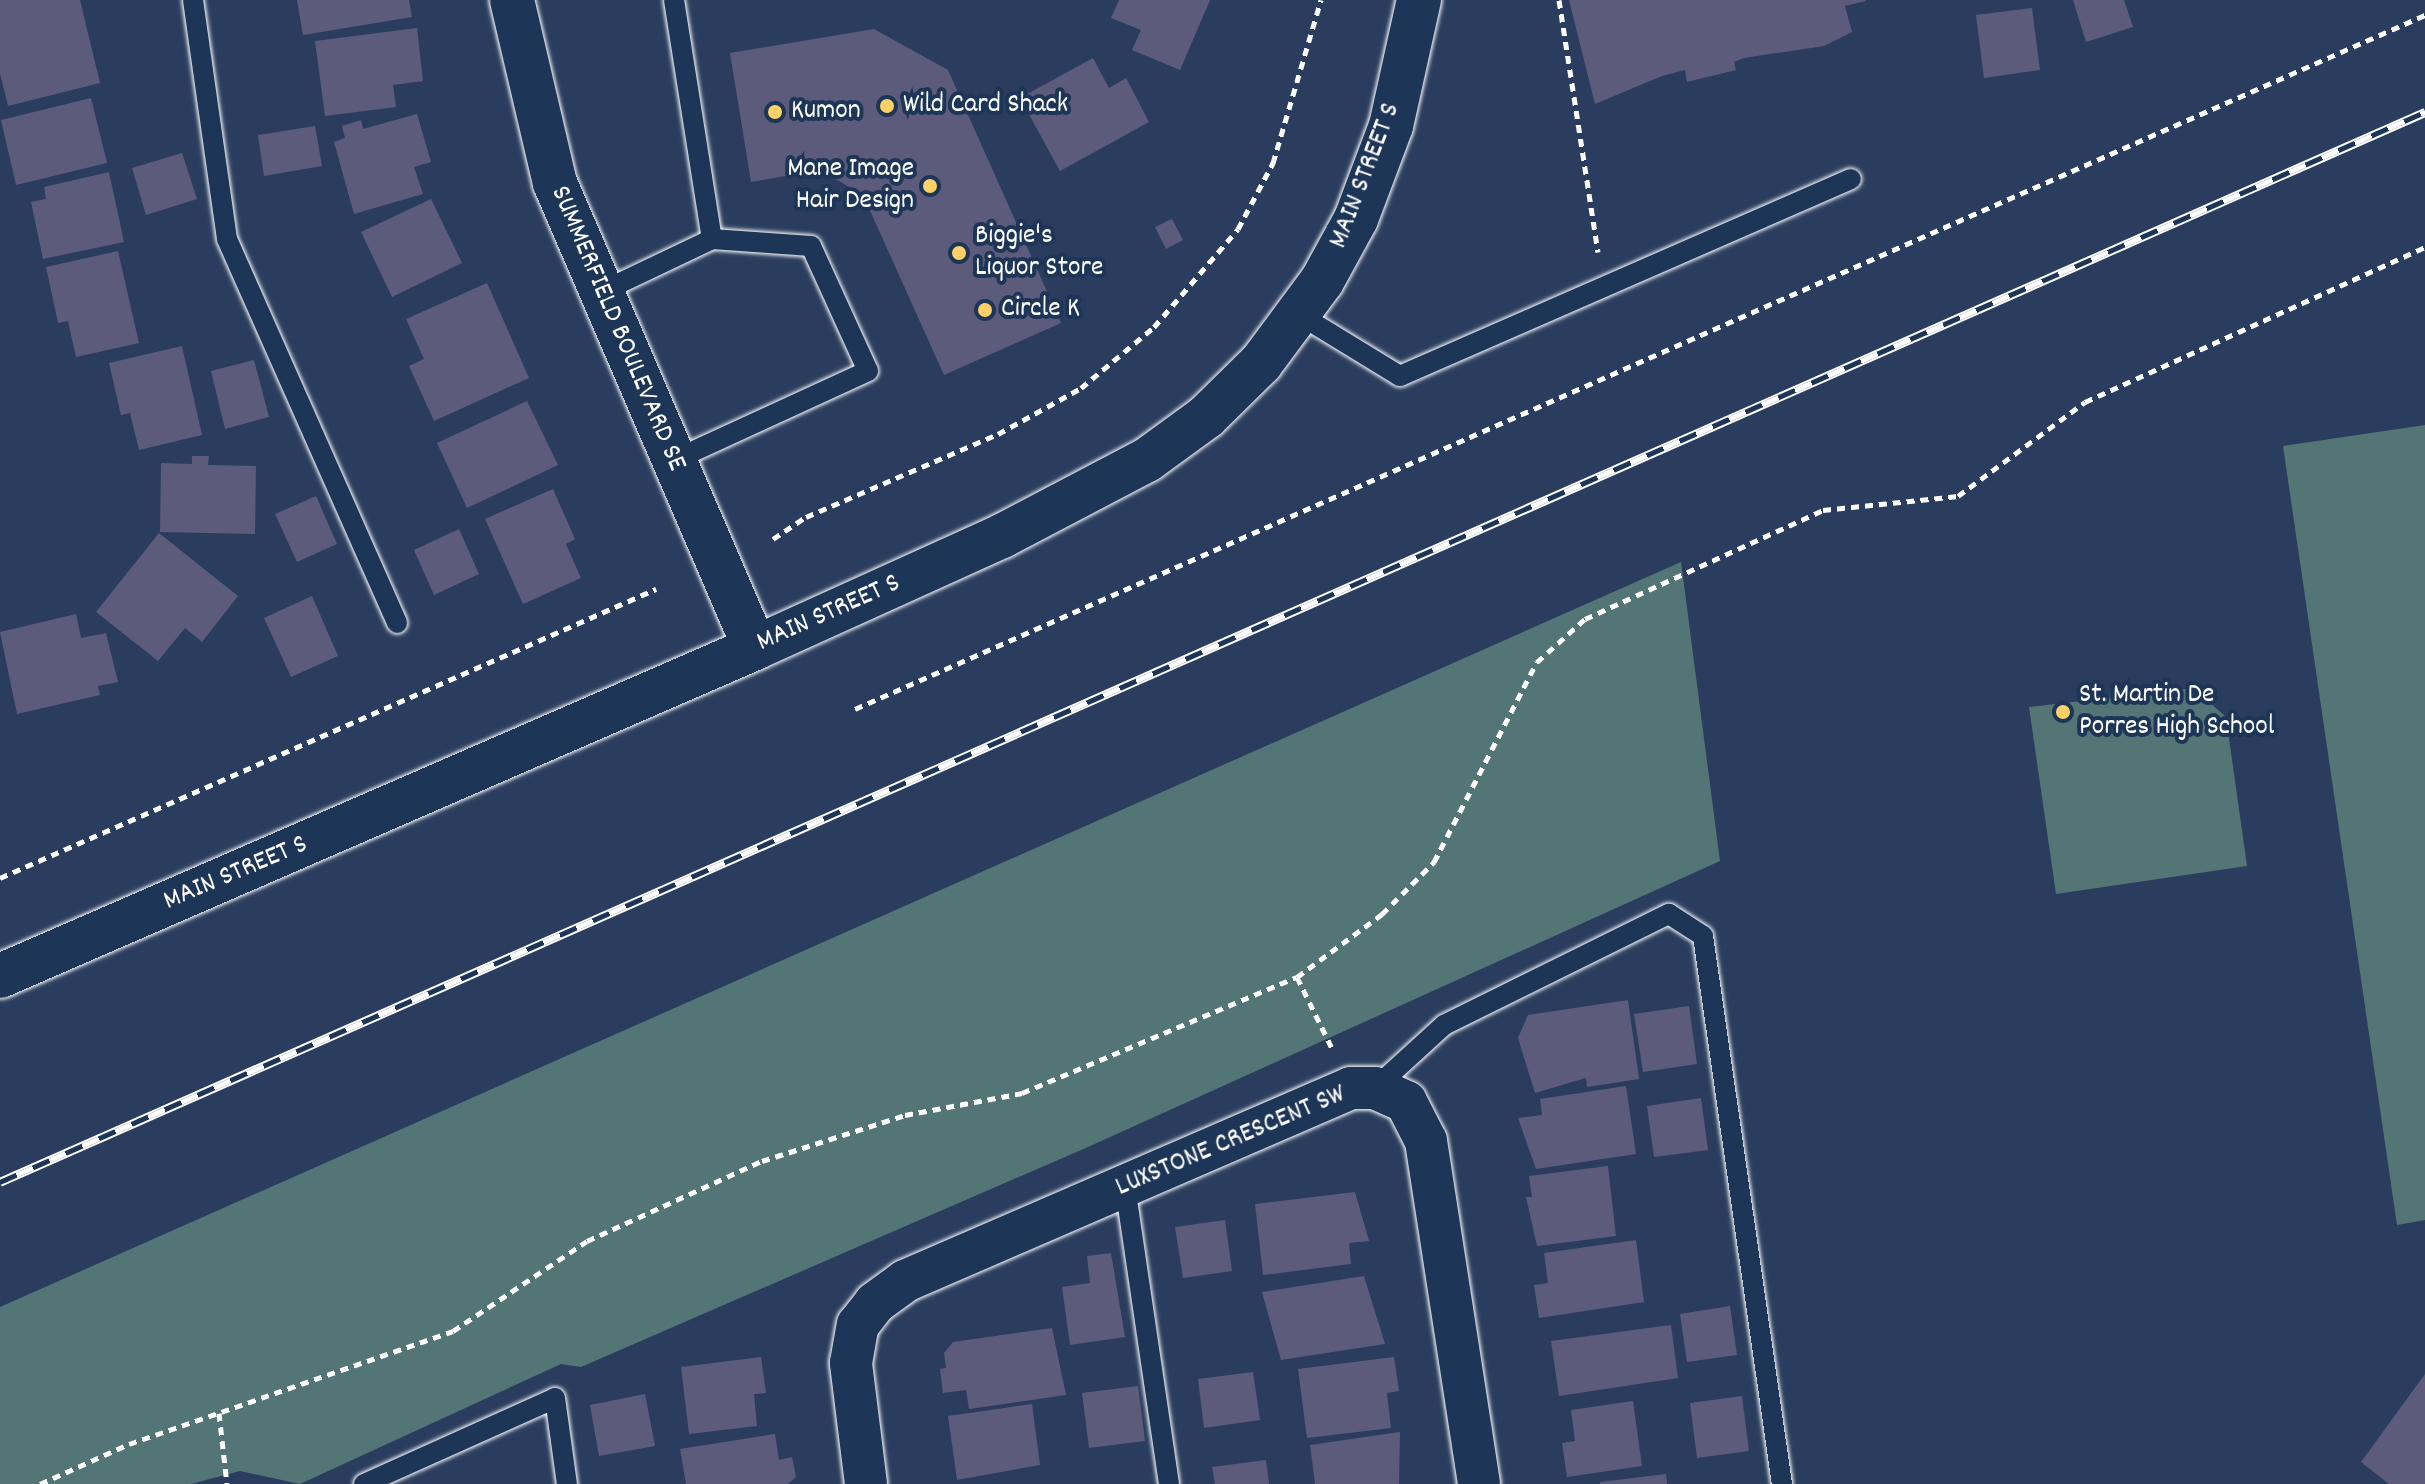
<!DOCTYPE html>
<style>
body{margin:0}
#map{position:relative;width:2425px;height:1484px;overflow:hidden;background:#2a3d5e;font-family:Dekko,sans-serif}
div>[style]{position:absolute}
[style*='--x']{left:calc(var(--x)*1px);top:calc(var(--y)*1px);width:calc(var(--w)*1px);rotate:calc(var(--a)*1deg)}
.green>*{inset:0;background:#547575}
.building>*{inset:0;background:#5d5b7b}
.path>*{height:5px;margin-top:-2.5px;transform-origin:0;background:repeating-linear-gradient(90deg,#fff 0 8px,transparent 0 14px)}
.roads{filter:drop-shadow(0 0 2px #fff) drop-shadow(0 0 2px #fff)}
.lane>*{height:20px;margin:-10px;padding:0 10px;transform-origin:10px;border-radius:10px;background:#1d3557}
.street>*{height:42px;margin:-21px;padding:0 21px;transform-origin:21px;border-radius:21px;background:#1d3557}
.secondary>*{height:44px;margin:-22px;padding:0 22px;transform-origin:22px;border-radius:22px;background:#1d3557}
.rail>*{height:9px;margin-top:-4.5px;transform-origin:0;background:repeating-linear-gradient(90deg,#1d3557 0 18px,#fff 0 36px);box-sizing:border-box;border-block:2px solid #fff}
.dots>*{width:22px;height:22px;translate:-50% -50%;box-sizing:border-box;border:4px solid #1d3557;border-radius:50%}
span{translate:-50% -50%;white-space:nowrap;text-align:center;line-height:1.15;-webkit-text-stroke:8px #1d3557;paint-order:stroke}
.poi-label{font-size:28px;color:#fff}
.left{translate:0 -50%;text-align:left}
.right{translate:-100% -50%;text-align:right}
.street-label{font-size:28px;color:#fff}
</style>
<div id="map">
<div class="green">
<div style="clip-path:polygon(2425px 425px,2425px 1220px,2397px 1225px,2283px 446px)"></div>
<div style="clip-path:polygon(1681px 562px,1720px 861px,1088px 1147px,581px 1367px,561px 1364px,300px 1484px,240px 1471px,191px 1484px,0 1484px,0 1307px)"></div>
<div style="clip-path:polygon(2193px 688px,2226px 717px,2247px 866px,2056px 894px,2029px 707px)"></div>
</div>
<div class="building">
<div style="clip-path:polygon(0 0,80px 0,100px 83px,8px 106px,0 73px)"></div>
<div style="clip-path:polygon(297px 0,409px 0,412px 17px,303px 35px)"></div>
<div style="clip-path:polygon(1119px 0,1210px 0,1180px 70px,1132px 50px,1141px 30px,1111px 18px)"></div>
<div style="clip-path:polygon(1569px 0,1866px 0,1866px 1px,1845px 6px,1852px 32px,1824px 46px,1744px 58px,1734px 62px,1736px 70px,1687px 82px,1685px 70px,1662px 76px,1595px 104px)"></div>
<div style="clip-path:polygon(2073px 0,2124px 0,2133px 27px,2086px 42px)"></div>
<div style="clip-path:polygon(2032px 8px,2040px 70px,1984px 78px,1976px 15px)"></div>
<div style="clip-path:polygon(417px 28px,423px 81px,393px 85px,396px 107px,325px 116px,315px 41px)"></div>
<div style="clip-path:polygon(874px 29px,948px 70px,1061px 323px,944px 375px,863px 195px,820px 170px,751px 182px,730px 53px)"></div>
<div style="clip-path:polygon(1093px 58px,1109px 88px,1126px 78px,1149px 122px,1060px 171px,1020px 98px)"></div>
<div style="clip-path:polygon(91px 98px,107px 163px,16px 185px,1px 120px)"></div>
<div style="clip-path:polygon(417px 114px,431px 162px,414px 167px,423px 194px,354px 214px,334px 142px,345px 138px,342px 126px,361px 120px,363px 129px)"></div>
<div style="clip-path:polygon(315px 126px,322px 166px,264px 176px,258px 135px)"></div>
<div style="clip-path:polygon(182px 153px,197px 199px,146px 215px,132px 168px)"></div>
<div style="clip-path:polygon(109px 172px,124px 242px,43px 259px,31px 202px,46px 199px,44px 187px)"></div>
<div style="clip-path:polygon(431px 199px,462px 263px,392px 297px,361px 232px)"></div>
<div style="clip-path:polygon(1172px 219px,1183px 240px,1166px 249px,1155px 227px)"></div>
<div style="clip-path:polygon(118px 251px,139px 343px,76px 357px,68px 321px,58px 323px,46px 267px)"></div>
<div style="clip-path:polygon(487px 283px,529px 378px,434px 421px,409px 366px,424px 359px,406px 319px)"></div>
<div style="clip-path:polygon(182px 346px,202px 435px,139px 450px,130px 413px,121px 415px,109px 363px)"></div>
<div style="clip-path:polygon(254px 360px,269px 417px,225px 429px,211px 371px)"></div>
<div style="clip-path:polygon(527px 401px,558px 465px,467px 508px,437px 443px)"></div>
<div style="clip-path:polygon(192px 456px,209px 456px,208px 465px,256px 466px,255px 534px,160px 532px,161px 463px,192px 464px)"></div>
<div style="clip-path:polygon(553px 489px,575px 539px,566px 544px,581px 578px,523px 604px,485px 519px)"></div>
<div style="clip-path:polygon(316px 496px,337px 544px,297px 562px,275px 514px)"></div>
<div style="clip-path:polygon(459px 529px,479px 574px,434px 595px,414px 550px)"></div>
<div style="clip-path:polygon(159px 533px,238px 596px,202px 642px,185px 628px,158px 661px,96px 612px)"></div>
<div style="clip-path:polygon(312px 596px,338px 656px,291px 677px,264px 618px)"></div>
<div style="clip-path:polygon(76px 614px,81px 638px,106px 633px,118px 682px,98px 686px,100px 695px,17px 714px,0 632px)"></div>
<div style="clip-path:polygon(1628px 1000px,1639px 1079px,1587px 1087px,1586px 1078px,1535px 1093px,1518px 1038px,1528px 1015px)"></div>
<div style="clip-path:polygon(1689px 1006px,1697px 1064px,1643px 1072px,1634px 1014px)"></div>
<div style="clip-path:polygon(1626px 1086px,1636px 1154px,1536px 1169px,1518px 1118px,1542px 1115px,1540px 1099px)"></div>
<div style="clip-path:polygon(1701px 1098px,1708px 1150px,1654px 1157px,1647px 1106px)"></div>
<div style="clip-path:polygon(1608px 1166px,1616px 1236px,1537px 1246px,1526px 1197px,1532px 1197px,1529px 1176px)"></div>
<div style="clip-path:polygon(1355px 1192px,1369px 1241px,1349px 1243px,1351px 1264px,1263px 1275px,1255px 1204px)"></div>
<div style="clip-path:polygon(1225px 1220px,1232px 1271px,1183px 1278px,1175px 1227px)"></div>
<div style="clip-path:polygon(1636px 1240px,1644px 1302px,1539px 1318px,1534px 1285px,1548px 1283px,1544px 1253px)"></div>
<div style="clip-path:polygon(1111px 1253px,1125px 1337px,1070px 1345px,1062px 1287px,1090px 1283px,1087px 1256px)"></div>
<div style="clip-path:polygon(1364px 1276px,1385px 1344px,1281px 1360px,1262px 1292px)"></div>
<div style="clip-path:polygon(1730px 1306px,1737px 1355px,1687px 1362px,1680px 1314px)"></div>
<div style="clip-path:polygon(1671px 1325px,1678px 1378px,1559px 1396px,1551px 1341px)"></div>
<div style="clip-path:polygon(1052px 1328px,1066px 1395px,969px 1409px,966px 1390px,943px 1393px,940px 1369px,946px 1368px,944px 1353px,953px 1342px)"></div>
<div style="clip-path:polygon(761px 1357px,766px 1393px,754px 1394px,757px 1426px,689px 1434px,681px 1367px)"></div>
<div style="clip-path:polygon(1394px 1357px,1399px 1391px,1387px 1393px,1391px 1428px,1307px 1438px,1298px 1369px)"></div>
<div style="clip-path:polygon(1253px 1372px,1260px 1420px,1204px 1428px,1198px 1379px)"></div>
<div style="clip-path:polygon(2425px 1374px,2425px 1484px,2389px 1484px,2361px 1462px)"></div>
<div style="clip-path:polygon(1138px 1386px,1145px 1441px,1089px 1448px,1082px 1393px)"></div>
<div style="clip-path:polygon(645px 1394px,655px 1446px,599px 1456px,590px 1405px)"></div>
<div style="clip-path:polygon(1742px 1396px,1749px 1451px,1697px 1458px,1690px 1403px)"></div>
<div style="clip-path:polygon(1633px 1401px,1642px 1466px,1567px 1477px,1562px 1443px,1575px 1441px,1571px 1410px)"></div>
<div style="clip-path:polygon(1032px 1404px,1040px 1465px,957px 1480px,948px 1416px)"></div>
<div style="clip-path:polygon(1400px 1432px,1399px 1484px,1315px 1484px,1310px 1445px)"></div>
<div style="clip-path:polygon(775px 1434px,779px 1460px,792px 1457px,796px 1477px,788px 1484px,686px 1484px,680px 1449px)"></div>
<div style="clip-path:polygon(1266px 1460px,1269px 1484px,1215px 1484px,1212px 1467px)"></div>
<div style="clip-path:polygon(1666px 1474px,1667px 1484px,1600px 1484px,1600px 1482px)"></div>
</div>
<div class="path">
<div style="--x:1559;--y:0;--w:255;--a:81.2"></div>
<div style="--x:773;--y:539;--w:40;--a:-34"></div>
<div style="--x:806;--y:517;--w:209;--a:-23.4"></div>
<div style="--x:998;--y:434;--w:95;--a:-29"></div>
<div style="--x:1081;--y:388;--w:95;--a:-39.9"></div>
<div style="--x:1154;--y:327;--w:129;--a:-49.4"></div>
<div style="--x:1238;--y:229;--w:75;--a:-62.1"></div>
<div style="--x:1273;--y:163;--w:170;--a:-73.6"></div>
<div style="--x:855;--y:709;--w:1717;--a:-23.85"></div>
<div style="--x:0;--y:878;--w:717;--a:-23.78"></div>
<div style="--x:1297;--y:977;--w:79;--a:63.8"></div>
<div style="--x:219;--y:1413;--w:71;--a:83.6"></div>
<div style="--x:40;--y:1484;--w:98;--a:-24.2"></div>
<div style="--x:129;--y:1444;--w:343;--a:-19.2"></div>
<div style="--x:453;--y:1331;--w:161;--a:-33.9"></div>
<div style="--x:587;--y:1241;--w:192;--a:-24.6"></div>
<div style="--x:762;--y:1161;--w:150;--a:-17.8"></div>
<div style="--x:905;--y:1115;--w:119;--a:-10.6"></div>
<div style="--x:1022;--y:1093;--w:298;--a:-22.9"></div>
<div style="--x:1297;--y:977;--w:106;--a:-36.5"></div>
<div style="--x:1382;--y:914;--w:74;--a:-45"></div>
<div style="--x:1434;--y:862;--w:225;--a:-62.8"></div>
<div style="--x:1537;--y:662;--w:64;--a:-41.9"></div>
<div style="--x:1585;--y:619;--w:262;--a:-24.6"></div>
<div style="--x:1823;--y:510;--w:136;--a:-5.9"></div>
<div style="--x:1958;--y:496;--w:158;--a:-36.5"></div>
<div style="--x:2085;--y:402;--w:374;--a:-24.5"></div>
</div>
<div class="roads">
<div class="lane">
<div style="--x:193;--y:0;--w:241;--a:81.9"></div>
<div style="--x:227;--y:239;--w:420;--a:66.1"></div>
<div style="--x:674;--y:0;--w:242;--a:81"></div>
<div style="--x:599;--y:293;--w:125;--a:-25.5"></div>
<div style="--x:712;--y:239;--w:99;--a:4"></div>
<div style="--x:811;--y:246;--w:137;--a:65.5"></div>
<div style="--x:868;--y:371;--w:216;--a:155.3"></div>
<div style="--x:1300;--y:315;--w:117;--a:31.4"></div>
<div style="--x:1400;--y:376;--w:492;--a:-23.6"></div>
<div style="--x:1375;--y:1088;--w:93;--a:-42.4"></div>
<div style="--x:1444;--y:1025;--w:251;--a:-26.3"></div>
<div style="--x:1669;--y:914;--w:40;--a:32.9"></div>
<div style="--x:1703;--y:936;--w:554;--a:81.8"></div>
<div style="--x:1125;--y:1186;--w:301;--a:81.6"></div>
<div style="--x:364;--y:1484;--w:209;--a:-24.2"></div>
<div style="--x:555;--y:1398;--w:87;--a:82.1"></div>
</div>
<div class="street">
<div style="--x:866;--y:1484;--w:122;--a:-97.1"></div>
<div style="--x:851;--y:1363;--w:39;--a:-80"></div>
<div style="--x:858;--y:1325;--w:28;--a:-52"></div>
<div style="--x:875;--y:1303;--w:37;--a:-36"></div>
<div style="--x:905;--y:1281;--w:486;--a:-23.4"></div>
<div style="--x:1351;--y:1088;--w:24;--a:0"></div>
<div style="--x:1375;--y:1088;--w:34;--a:24"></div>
<div style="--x:1406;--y:1102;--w:44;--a:62.9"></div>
<div style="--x:1426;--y:1141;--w:347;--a:81.2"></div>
</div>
<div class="secondary">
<div style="--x:512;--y:0;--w:188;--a:76.8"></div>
<div style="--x:555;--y:183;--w:506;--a:66.73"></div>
<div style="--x:0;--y:976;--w:823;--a:-23.48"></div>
<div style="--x:755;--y:648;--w:271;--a:-24.4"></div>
<div style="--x:1002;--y:536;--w:164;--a:-27.7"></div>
<div style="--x:1147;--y:460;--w:73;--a:-36.1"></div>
<div style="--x:1206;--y:417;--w:77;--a:-44.5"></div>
<div style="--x:1261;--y:363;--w:102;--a:-53.4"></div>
<div style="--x:1322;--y:281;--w:71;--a:-61.3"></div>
<div style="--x:1356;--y:219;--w:99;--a:-69.4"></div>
<div style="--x:1391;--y:126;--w:129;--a:-77.5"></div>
</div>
</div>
<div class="rail">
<div style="--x:0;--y:1182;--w:2651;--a:-23.81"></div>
</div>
<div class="dots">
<div style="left:887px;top:106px;background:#ffd166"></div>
<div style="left:775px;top:112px;background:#ffd166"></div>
<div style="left:930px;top:186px;background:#ffd166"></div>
<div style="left:959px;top:253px;background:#ffd166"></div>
<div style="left:985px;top:310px;background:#ffd166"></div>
<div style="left:2063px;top:712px;background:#ffd166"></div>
</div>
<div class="poi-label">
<span class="left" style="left:903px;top:106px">Wild Card Shack</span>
<span class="left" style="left:791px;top:112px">Kumon</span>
<span class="right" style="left:914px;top:186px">Mane Image<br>Hair Design</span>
<span class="left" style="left:975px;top:253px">Biggie's<br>Liquor Store</span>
<span class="left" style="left:1001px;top:310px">Circle K</span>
<span class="left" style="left:2079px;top:712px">St. Martin De<br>Porres High School</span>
</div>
<div class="street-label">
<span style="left:1366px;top:176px;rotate:-69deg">MAIN STREET S</span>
<span style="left:617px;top:329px;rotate:67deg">SUMMERFIELD BOULEVARD SE</span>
<span style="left:829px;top:614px;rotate:-24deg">MAIN STREET S</span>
<span style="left:236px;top:874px;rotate:-23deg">MAIN STREET S</span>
<span style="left:1231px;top:1142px;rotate:-23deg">LUXSTONE CRESCENT SW</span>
</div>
</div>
